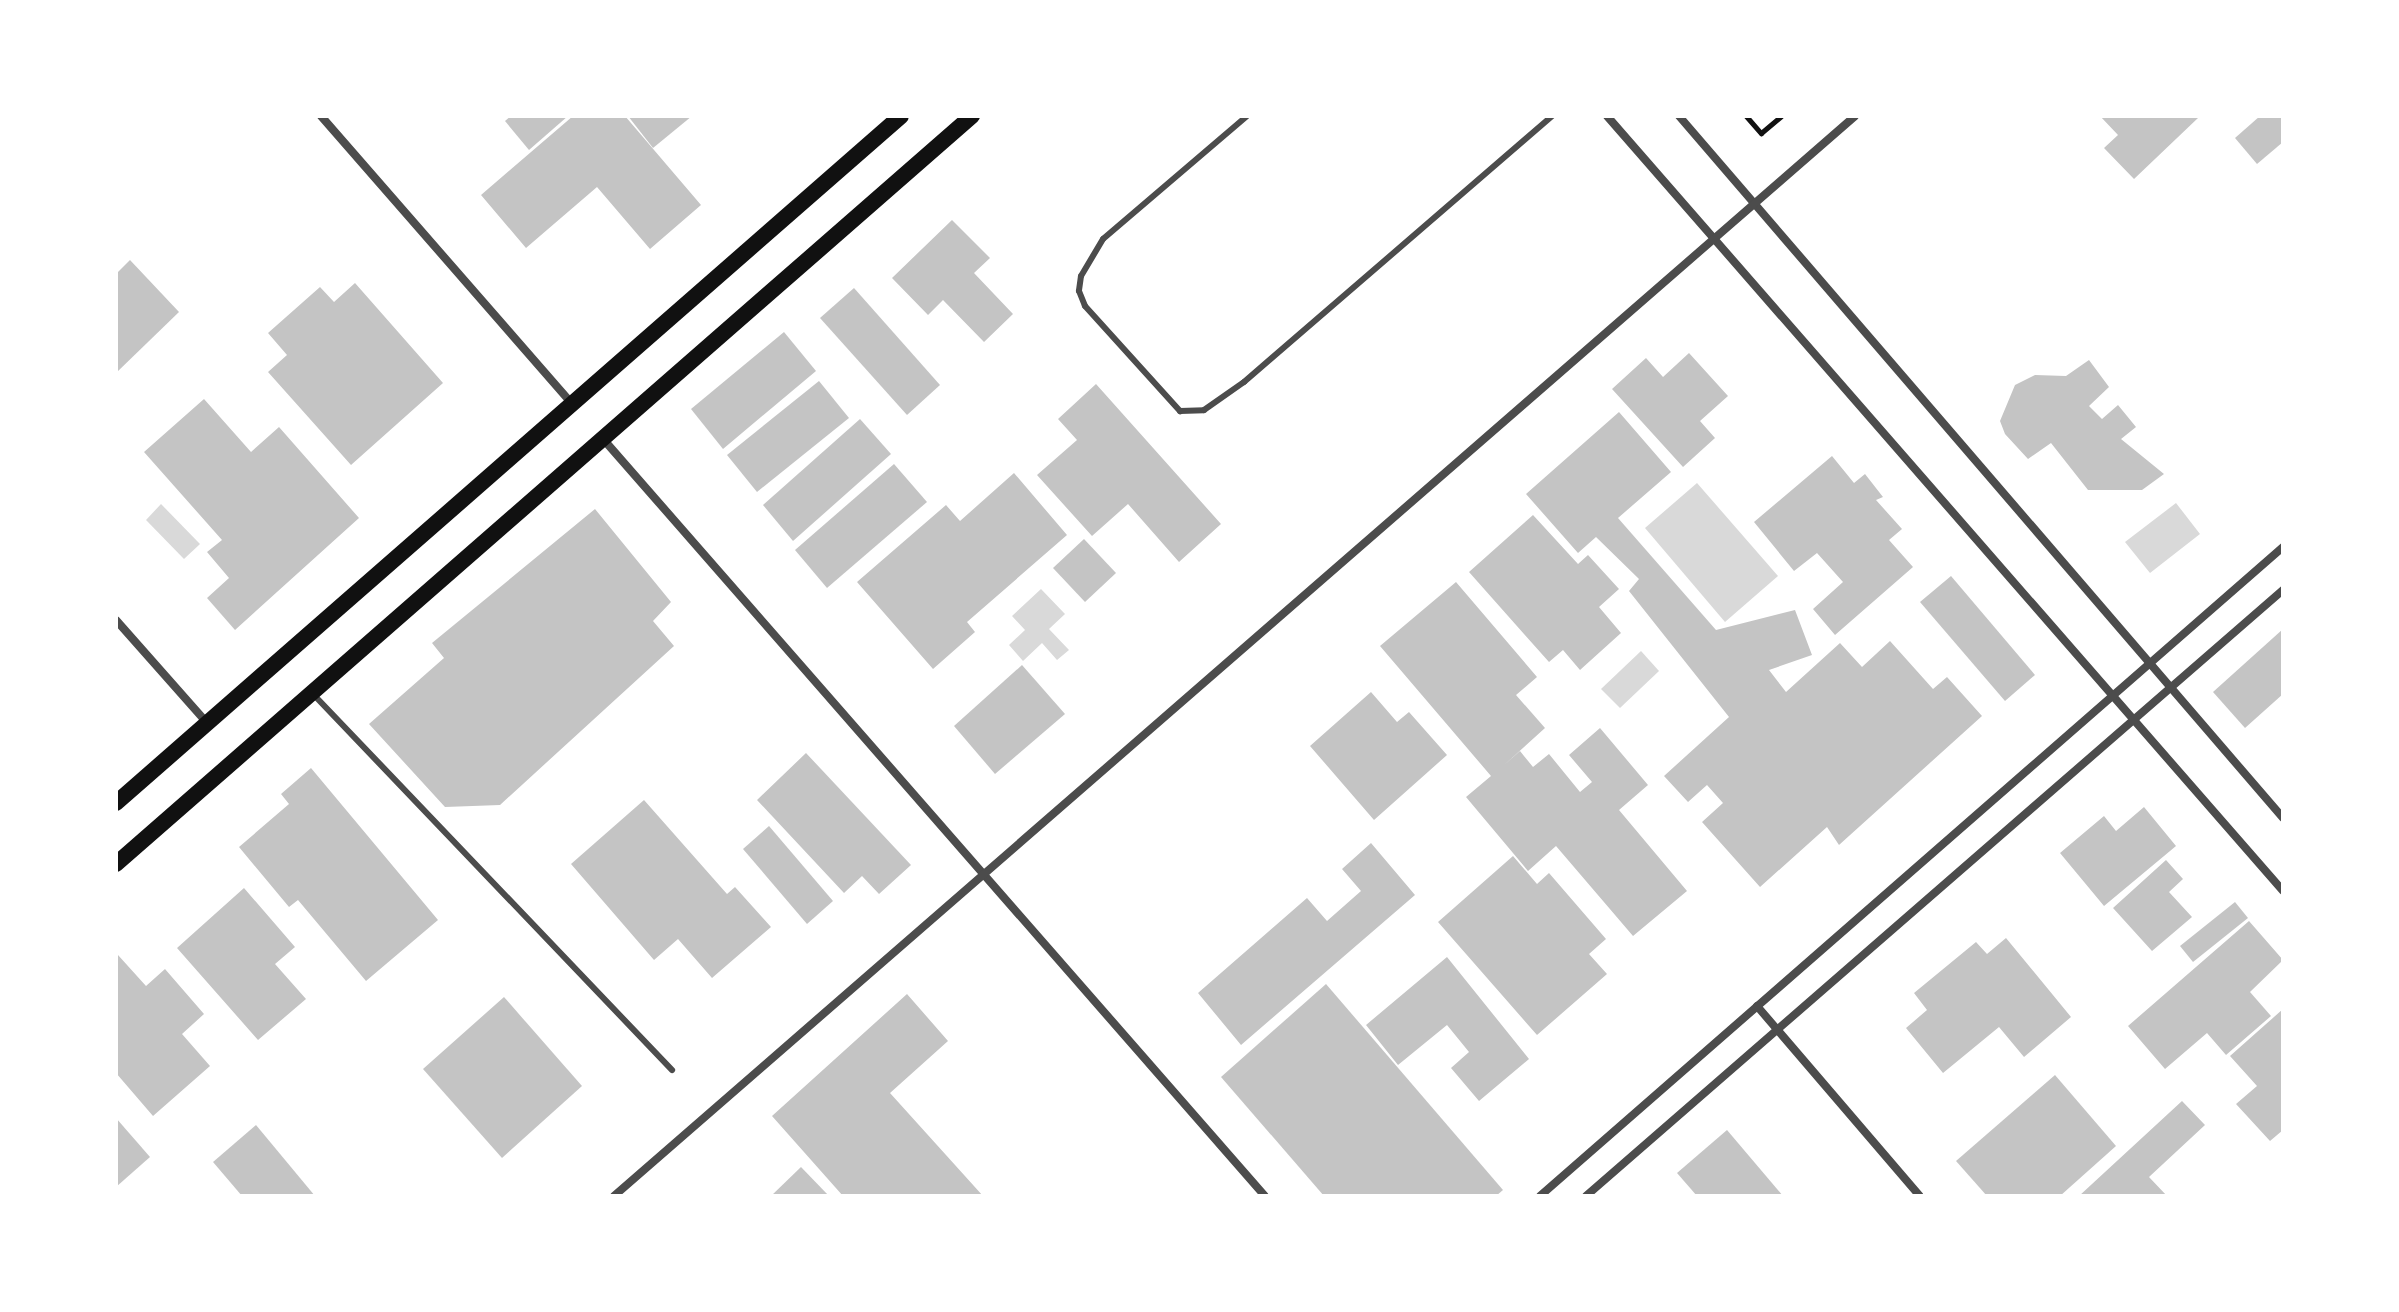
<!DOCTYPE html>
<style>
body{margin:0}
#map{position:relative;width:2399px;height:1312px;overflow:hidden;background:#fff;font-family:"Titillium Web",sans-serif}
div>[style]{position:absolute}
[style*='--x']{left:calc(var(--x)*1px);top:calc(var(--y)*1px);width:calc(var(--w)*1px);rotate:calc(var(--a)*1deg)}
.water>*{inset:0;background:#d9d9d9}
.building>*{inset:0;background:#c4c4c4}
.path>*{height:5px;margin:-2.5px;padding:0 2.5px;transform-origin:2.5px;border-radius:2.5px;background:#111}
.service>*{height:6px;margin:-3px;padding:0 3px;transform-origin:3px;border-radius:3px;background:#4c4c4c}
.minor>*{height:8px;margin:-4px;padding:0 4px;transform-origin:4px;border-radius:4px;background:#4c4c4c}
.secondary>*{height:16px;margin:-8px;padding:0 8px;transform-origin:8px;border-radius:8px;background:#111}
span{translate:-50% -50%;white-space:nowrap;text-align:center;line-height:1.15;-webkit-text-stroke:8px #fff;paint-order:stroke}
.frame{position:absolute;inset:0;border:118px solid #fff;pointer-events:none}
</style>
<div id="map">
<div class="water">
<div style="clip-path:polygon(1697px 483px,1778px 576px,1725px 622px,1645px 528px)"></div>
<div style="clip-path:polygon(2176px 503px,2200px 534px,2150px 573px,2125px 542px)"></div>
<div style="clip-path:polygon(161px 504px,200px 544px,184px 559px,146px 520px)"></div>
<div style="clip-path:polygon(1041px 589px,1065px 614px,1049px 629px,1069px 650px,1057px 660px,1042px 643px,1023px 661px,1009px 645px,1025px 630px,1012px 616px)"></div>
<div style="clip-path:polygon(1641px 651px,1659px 671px,1620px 708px,1601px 689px)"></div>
</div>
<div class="building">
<div style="clip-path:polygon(511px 116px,568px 116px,529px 150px,505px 121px)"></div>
<div style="clip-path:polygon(573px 116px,625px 116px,701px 205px,650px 249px,597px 187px,526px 248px,481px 195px)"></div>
<div style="clip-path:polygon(628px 116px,692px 116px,653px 148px)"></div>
<div style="clip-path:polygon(2100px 116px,2196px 116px,2198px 118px,2134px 179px,2104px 148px,2118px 135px)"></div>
<div style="clip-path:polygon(2260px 116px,2283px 116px,2283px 142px,2257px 164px,2235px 138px)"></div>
<div style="clip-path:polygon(952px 220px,990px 258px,974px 273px,1013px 314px,984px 342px,943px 300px,928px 315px,892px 278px)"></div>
<div style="clip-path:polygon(130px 260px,179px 312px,116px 373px,116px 274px)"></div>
<div style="clip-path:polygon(355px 283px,443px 383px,351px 465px,268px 372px,287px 355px,268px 333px,320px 287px,334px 302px)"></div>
<div style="clip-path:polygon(854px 288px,940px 385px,907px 415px,820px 318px)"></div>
<div style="clip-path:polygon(784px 332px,816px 371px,723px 449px,691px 409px)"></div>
<div style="clip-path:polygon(1689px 353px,1728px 396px,1700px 421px,1715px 438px,1683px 467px,1612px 389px,1646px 358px,1663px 377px)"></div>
<div style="clip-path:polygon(2089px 360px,2109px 387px,2089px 406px,2102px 419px,2118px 405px,2136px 427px,2121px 439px,2164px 474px,2142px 490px,2088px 490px,2051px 443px,2028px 459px,2005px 434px,2000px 421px,2015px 385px,2035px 375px,2066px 376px)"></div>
<div style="clip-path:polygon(819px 381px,849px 418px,757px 492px,727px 455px)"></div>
<div style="clip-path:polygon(1096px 384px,1221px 524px,1179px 562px,1128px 504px,1092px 536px,1037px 475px,1077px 440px,1058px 419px)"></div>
<div style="clip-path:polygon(204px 399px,251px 452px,279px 427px,359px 518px,235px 630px,207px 598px,229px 578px,207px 552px,222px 540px,144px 452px)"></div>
<div style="clip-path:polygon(1619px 412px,1671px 472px,1618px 518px,1716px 630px,1795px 610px,1812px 655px,1769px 670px,1786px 692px,1840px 643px,1862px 667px,1890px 641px,1933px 689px,1947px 677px,1982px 716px,1839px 845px,1827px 827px,1760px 887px,1702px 822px,1723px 803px,1707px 785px,1688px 802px,1664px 776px,1729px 717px,1629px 591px,1639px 579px,1596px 537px,1578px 553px,1526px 494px)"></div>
<div style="clip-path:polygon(860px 419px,891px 454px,793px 541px,763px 505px)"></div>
<div style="clip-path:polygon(1832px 456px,1854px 483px,1865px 474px,1883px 497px,1876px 500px,1902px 529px,1889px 540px,1913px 567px,1835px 635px,1813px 609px,1843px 582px,1817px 553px,1794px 571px,1754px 522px)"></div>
<div style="clip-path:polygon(894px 464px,927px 502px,827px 588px,795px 550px)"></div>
<div style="clip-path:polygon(1014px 473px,1067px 535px,967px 622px,975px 632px,933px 669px,857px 582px,946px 505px,960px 521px)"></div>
<div style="clip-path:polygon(595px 509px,671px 602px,653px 621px,674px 646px,500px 805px,445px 807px,369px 724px,444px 658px,432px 643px)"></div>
<div style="clip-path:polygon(1533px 515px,1578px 564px,1588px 555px,1619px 589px,1599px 607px,1621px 633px,1580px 670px,1563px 650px,1549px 662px,1469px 572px)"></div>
<div style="clip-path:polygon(1084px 539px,1116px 573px,1085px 602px,1053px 568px)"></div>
<div style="clip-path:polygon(1951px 576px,2035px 675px,2005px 701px,1920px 602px)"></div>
<div style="clip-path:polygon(1456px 582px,1537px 677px,1516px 695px,1545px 728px,1503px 766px,1520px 751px,1533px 767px,1549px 754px,1580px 792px,1592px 782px,1569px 755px,1600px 728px,1648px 785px,1619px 810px,1687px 891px,1633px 936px,1556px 846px,1528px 871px,1466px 797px,1491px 776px,1380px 646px)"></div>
<div style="clip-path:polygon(2283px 629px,2283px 694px,2245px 728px,2213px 692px)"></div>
<div style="clip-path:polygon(1022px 665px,1065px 714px,995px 774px,954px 726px)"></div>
<div style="clip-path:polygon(1371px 692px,1397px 722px,1409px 712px,1447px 755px,1374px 820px,1310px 746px)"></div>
<div style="clip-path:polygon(806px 753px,911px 865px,879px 894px,862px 876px,844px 893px,757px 800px)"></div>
<div style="clip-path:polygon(311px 768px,438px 920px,366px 981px,298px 900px,289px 907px,239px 847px,289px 804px,281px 794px)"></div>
<div style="clip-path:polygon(644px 800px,727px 894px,735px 887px,771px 927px,712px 978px,678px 939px,654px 960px,571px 864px)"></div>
<div style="clip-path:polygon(2144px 807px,2176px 846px,2104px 906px,2060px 853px,2104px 816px,2116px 831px)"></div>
<div style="clip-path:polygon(769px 826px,833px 901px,807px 924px,743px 849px)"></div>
<div style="clip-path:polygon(1371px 843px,1415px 895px,1241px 1045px,1198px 993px,1307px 898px,1327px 921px,1361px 891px,1342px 869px)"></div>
<div style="clip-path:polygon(1513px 856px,1537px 884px,1549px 873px,1606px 939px,1589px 954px,1607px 974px,1537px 1035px,1438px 922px)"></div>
<div style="clip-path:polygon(2166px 860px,2183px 879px,2169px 892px,2192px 917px,2152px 951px,2113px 908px)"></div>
<div style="clip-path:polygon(244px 888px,295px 947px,275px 964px,306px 999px,258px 1040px,177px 948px)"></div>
<div style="clip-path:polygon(2235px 902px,2248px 918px,2193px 962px,2180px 946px)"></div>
<div style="clip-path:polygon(2249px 921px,2283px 960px,2250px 992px,2271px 1016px,2226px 1055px,2207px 1033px,2165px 1069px,2128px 1026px)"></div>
<div style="clip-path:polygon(2006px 938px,2071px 1017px,2024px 1057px,1999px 1027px,1943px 1073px,1906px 1028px,1927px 1010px,1914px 993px,1976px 942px,1987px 954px)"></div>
<div style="clip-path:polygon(118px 955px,146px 986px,165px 969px,204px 1014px,182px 1034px,210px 1066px,153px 1116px,116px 1073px)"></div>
<div style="clip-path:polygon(1447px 957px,1529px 1059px,1479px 1101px,1451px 1068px,1469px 1052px,1447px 1025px,1398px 1065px,1366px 1025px)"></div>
<div style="clip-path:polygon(1326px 984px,1503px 1190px,1496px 1196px,1324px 1196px,1221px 1077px)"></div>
<div style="clip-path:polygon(907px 994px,948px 1041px,890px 1093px,983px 1196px,843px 1196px,772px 1116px)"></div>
<div style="clip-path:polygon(504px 997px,582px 1086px,502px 1158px,423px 1069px)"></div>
<div style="clip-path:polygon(2283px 1009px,2283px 1130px,2270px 1141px,2236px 1104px,2257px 1086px,2230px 1056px)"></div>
<div style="clip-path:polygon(2055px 1075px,2116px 1146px,2060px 1196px,1987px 1196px,1956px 1161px)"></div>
<div style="clip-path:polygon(2182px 1101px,2205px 1125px,2149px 1177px,2167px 1196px,2079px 1196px)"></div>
<div style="clip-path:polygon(116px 1118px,150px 1157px,116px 1187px)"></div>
<div style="clip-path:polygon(256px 1125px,315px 1196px,242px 1196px,213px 1162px)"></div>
<div style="clip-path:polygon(1727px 1130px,1783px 1196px,1697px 1196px,1677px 1173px)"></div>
<div style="clip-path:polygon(801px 1167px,829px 1196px,771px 1196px)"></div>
</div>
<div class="path">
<div style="--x:1746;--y:116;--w:23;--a:49"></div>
<div style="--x:1761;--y:133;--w:26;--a:-40"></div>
</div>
<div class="service">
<div style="--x:1247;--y:116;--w:189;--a:139.5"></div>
<div style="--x:1103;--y:239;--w:43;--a:120.7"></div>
<div style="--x:1081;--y:276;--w:15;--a:98"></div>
<div style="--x:1079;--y:291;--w:16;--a:68"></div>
<div style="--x:1085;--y:306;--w:142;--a:47.9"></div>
<div style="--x:1180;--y:411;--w:24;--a:-2"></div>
<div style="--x:1204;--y:410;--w:49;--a:-35"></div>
<div style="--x:1244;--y:382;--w:407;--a:-40.8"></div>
<div style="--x:313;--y:694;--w:520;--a:46.32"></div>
</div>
<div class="minor">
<div style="--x:321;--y:116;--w:382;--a:48.9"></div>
<div style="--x:1607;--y:116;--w:1028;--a:48.9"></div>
<div style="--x:1679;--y:116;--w:926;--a:49.29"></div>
<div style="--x:604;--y:440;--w:1004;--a:48.84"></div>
<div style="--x:116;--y:620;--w:137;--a:48.5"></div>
<div style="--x:1757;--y:1006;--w:250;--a:49.4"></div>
<div style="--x:614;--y:1196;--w:1645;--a:-41.03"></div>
<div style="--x:1540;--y:1196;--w:987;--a:-41.14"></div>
<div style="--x:1586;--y:1196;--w:924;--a:-41.01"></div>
</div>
<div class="secondary">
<div style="--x:116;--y:803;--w:1043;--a:-41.19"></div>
<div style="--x:116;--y:864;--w:1137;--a:-41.15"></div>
</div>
<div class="frame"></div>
</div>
